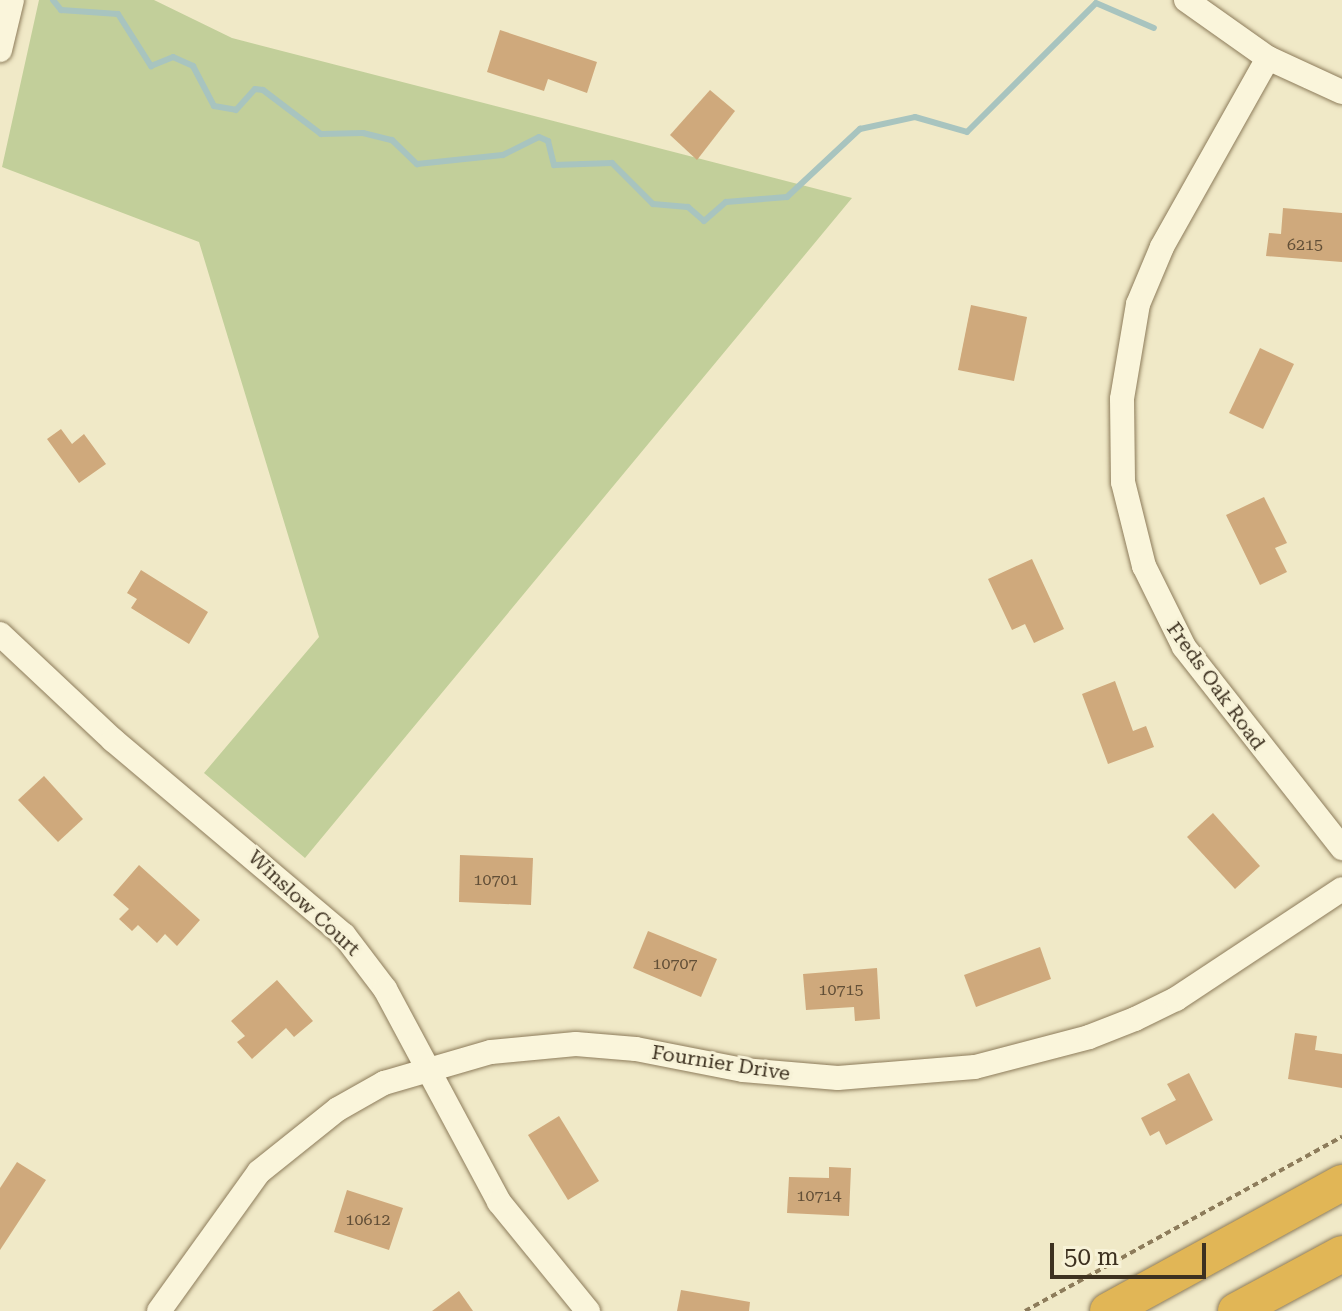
<!DOCTYPE html>
<style>
body{margin:0}
#map{position:relative;width:1342px;height:1311px;overflow:hidden;background:#f0e9c7;font-family:"Roboto Serif",serif}
div>[style]{position:absolute}
[style*='--x']{left:calc(var(--x)*1px);top:calc(var(--y)*1px);width:calc(var(--w)*1px);rotate:calc(var(--a)*1deg)}
.green>*{inset:0;background:#c2cf9a}
.stream>*{height:6px;margin:-3px;padding:0 3px;transform-origin:3px;border-radius:3px;background:#a8c4bf}
.building>*{inset:0;background:#cfa97c}
.path>*{height:4px;margin-top:-2px;transform-origin:0;background:repeating-linear-gradient(90deg,#8d7c5b 0 6px,transparent 0 10px)}
.roads{filter:drop-shadow(0 0 2px #8d7c5b) drop-shadow(0 0 2px #8d7c5b)}
.minor>*{height:24px;margin:-12px;padding:0 12px;transform-origin:12px;border-radius:12px;background:#faf5db}
.highway>*{height:36px;margin:-18px;padding:0 18px;transform-origin:18px;border-radius:18px;background:#e1b656}
span{translate:-50% -50%;white-space:nowrap;text-align:center;line-height:1.15;-webkit-text-stroke:6px #f7f2d7;paint-order:stroke}
.number-label{font-size:16px;color:#624f37}
.number-label span{-webkit-text-stroke-width:0}
.street-label{font-size:20px;color:#3d3120}
.scale{position:absolute;left:1050px;top:1243px;width:156px;height:36px;box-sizing:border-box;border:4px solid #3d3120;border-top:0;padding-left:10px;font-size:24px;line-height:28px;white-space:nowrap;color:#3d3120;-webkit-text-stroke:6px #f7f2d7;paint-order:stroke}
</style>
<div id="map">
<div class="green">
<div style="clip-path:polygon(39px 0,154px 0,232px 38px,852px 198px,305px 858px,204px 773px,319px 637px,199px 242px,2px 167px)"></div>
</div>
<div class="stream">
<div style="--x:53;--y:0;--w:13;--a:51"></div>
<div style="--x:61;--y:10;--w:57;--a:4"></div>
<div style="--x:118;--y:14;--w:62;--a:57.6"></div>
<div style="--x:151;--y:66;--w:24;--a:-22"></div>
<div style="--x:173;--y:57;--w:22;--a:24"></div>
<div style="--x:193;--y:66;--w:45;--a:62.3"></div>
<div style="--x:214;--y:106;--w:22;--a:10"></div>
<div style="--x:236;--y:110;--w:28;--a:-48"></div>
<div style="--x:255;--y:89;--w:8;--a:7"></div>
<div style="--x:263;--y:90;--w:73;--a:37.2"></div>
<div style="--x:321;--y:134;--w:42;--a:-1.4"></div>
<div style="--x:363;--y:133;--w:30;--a:14"></div>
<div style="--x:392;--y:140;--w:35;--a:44"></div>
<div style="--x:417;--y:164;--w:86;--a:-6"></div>
<div style="--x:503;--y:155;--w:40;--a:-26.6"></div>
<div style="--x:539;--y:137;--w:10;--a:24"></div>
<div style="--x:548;--y:141;--w:25;--a:76"></div>
<div style="--x:554;--y:165;--w:58;--a:-2"></div>
<div style="--x:612;--y:163;--w:58;--a:45"></div>
<div style="--x:653;--y:204;--w:35;--a:5"></div>
<div style="--x:688;--y:207;--w:21;--a:41"></div>
<div style="--x:704;--y:221;--w:29;--a:-41"></div>
<div style="--x:726;--y:202;--w:61;--a:-4.7"></div>
<div style="--x:787;--y:197;--w:100;--a:-43"></div>
<div style="--x:860;--y:129;--w:56;--a:-12.3"></div>
<div style="--x:915;--y:117;--w:54;--a:16.1"></div>
<div style="--x:967;--y:132;--w:182;--a:-45"></div>
<div style="--x:1096;--y:3;--w:63;--a:23.3"></div>
</div>
<div class="building">
<div style="clip-path:polygon(500px 30px,597px 62px,587px 93px,548px 79px,544px 91px,487px 72px)"></div>
<div style="clip-path:polygon(710px 90px,735px 111px,697px 160px,670px 135px)"></div>
<div style="clip-path:polygon(1283px 208px,1342px 213px,1342px 262px,1266px 256px,1269px 233px,1281px 234px)"></div>
<div style="clip-path:polygon(971px 305px,1027px 317px,1014px 381px,958px 370px)"></div>
<div style="clip-path:polygon(1260px 348px,1294px 364px,1263px 429px,1229px 413px)"></div>
<div style="clip-path:polygon(61px 429px,72px 444px,84px 434px,106px 464px,79px 483px,47px 439px)"></div>
<div style="clip-path:polygon(1264px 497px,1287px 543px,1275px 548px,1287px 572px,1260px 585px,1226px 515px)"></div>
<div style="clip-path:polygon(1032px 559px,1064px 629px,1034px 643px,1025px 624px,1012px 630px,988px 579px)"></div>
<div style="clip-path:polygon(141px 570px,208px 612px,189px 644px,131px 608px,137px 599px,127px 593px)"></div>
<div style="clip-path:polygon(1115px 681px,1133px 731px,1146px 726px,1154px 747px,1108px 764px,1082px 694px)"></div>
<div style="clip-path:polygon(44px 776px,83px 819px,58px 842px,18px 800px)"></div>
<div style="clip-path:polygon(1213px 813px,1260px 866px,1235px 889px,1187px 837px)"></div>
<div style="clip-path:polygon(460px 855px,533px 858px,531px 905px,459px 902px)"></div>
<div style="clip-path:polygon(139px 865px,200px 920px,177px 946px,165px 934px,157px 943px,138px 925px,132px 931px,119px 919px,129px 909px,113px 895px)"></div>
<div style="clip-path:polygon(648px 931px,717px 959px,701px 997px,633px 968px)"></div>
<div style="clip-path:polygon(1040px 947px,1051px 979px,976px 1007px,964px 975px)"></div>
<div style="clip-path:polygon(877px 968px,880px 1019px,855px 1021px,854px 1007px,806px 1010px,803px 974px)"></div>
<div style="clip-path:polygon(277px 980px,313px 1021px,294px 1037px,286px 1028px,252px 1059px,237px 1042px,245px 1036px,231px 1021px)"></div>
<div style="clip-path:polygon(1295px 1033px,1317px 1036px,1315px 1050px,1342px 1054px,1342px 1088px,1288px 1079px)"></div>
<div style="clip-path:polygon(1189px 1073px,1213px 1120px,1166px 1145px,1159px 1131px,1150px 1136px,1141px 1118px,1176px 1100px,1167px 1084px)"></div>
<div style="clip-path:polygon(559px 1116px,599px 1181px,568px 1200px,528px 1135px)"></div>
<div style="clip-path:polygon(17px 1162px,46px 1180px,0 1250px,0 1188px)"></div>
<div style="clip-path:polygon(829px 1167px,851px 1168px,849px 1216px,787px 1213px,789px 1177px,829px 1178px)"></div>
<div style="clip-path:polygon(347px 1190px,403px 1208px,389px 1250px,334px 1232px)"></div>
<div style="clip-path:polygon(681px 1290px,750px 1302px,749px 1311px,677px 1311px)"></div>
<div style="clip-path:polygon(459px 1291px,473px 1311px,432px 1311px)"></div>
</div>
<div class="path">
<div style="--x:1025;--y:1311;--w:362;--a:-28.8"></div>
</div>
<div class="roads">
<div class="minor">
<div style="--x:1186;--y:0;--w:100;--a:35.3"></div>
<div style="--x:1268;--y:58;--w:81;--a:24.7"></div>
<div style="--x:0;--y:50;--w:51;--a:-76.5"></div>
<div style="--x:1268;--y:58;--w:217;--a:119.3"></div>
<div style="--x:1162;--y:247;--w:62;--a:112.8"></div>
<div style="--x:1138;--y:304;--w:96;--a:99.6"></div>
<div style="--x:1122;--y:399;--w:83;--a:89.3"></div>
<div style="--x:1123;--y:482;--w:87;--a:76"></div>
<div style="--x:1144;--y:566;--w:90;--a:63.7"></div>
<div style="--x:1184;--y:647;--w:256;--a:51.8"></div>
<div style="--x:0;--y:634;--w:155;--a:43.2"></div>
<div style="--x:113;--y:740;--w:302;--a:40.2"></div>
<div style="--x:344;--y:935;--w:68;--a:52.8"></div>
<div style="--x:385;--y:989;--w:242;--a:61.8"></div>
<div style="--x:499;--y:1202;--w:141;--a:50.8"></div>
<div style="--x:159;--y:1311;--w:171;--a:-54.3"></div>
<div style="--x:259;--y:1172;--w:101;--a:-38.6"></div>
<div style="--x:338;--y:1109;--w:53;--a:-29.5"></div>
<div style="--x:384;--y:1083;--w:111;--a:-16.2"></div>
<div style="--x:491;--y:1052;--w:85;--a:-5.4"></div>
<div style="--x:576;--y:1044;--w:60;--a:4.8"></div>
<div style="--x:636;--y:1049;--w:109;--a:11.1"></div>
<div style="--x:743;--y:1070;--w:95;--a:4.8"></div>
<div style="--x:838;--y:1078;--w:137;--a:-4.6"></div>
<div style="--x:975;--y:1067;--w:118;--a:-14.7"></div>
<div style="--x:1089;--y:1037;--w:49;--a:-21.4"></div>
<div style="--x:1135;--y:1019;--w:46;--a:-26"></div>
<div style="--x:1176;--y:999;--w:199;--a:-33.5"></div>
</div>
<div class="highway">
<div style="--x:1108;--y:1311;--w:267;--a:-28.7"></div>
<div style="--x:1236;--y:1311;--w:120;--a:-28.3"></div>
</div>
</div>
<div class="number-label">
<span style="left:1305px;top:245px">6215</span>
<span style="left:496px;top:880px">10701</span>
<span style="left:675px;top:964px">10707</span>
<span style="left:841px;top:990px">10715</span>
<span style="left:819px;top:1196px">10714</span>
<span style="left:368px;top:1220px">10612</span>
</div>
<div class="street-label">
<span style="left:1216px;top:686px;rotate:54deg">Freds Oak Road</span>
<span style="left:304px;top:903px;rotate:43deg">Winslow Court</span>
<span style="left:721px;top:1063px;rotate:9deg">Fournier Drive</span>
</div>
<div class="scale">50 m</div>
</div>
